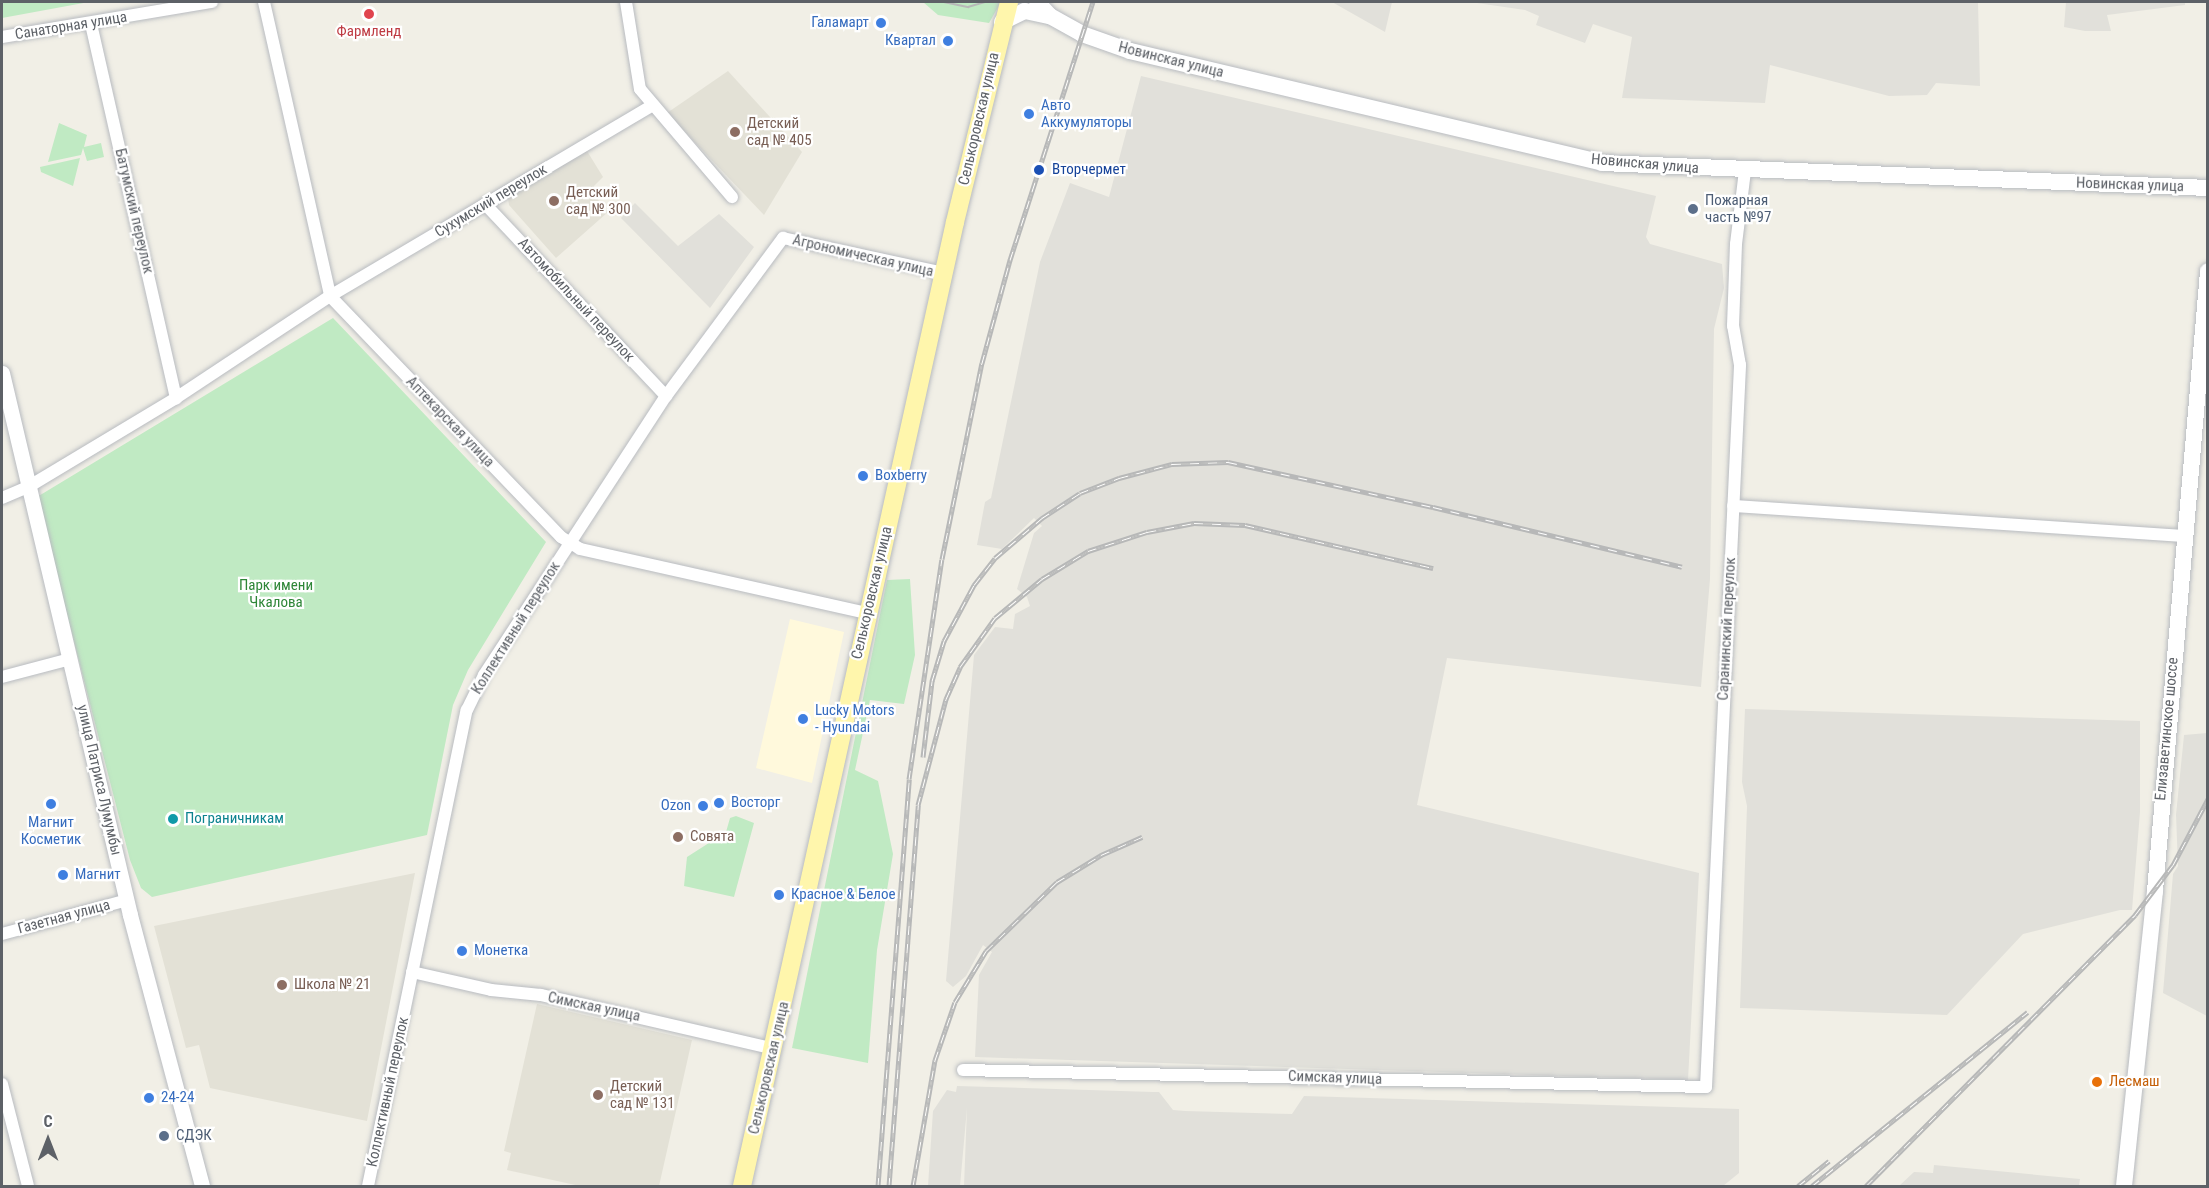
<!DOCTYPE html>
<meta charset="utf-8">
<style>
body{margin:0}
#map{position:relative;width:2209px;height:1188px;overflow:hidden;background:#f1efe6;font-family:"Roboto Condensed",sans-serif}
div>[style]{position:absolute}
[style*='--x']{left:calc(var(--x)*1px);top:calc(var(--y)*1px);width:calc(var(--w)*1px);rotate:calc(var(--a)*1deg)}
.commercial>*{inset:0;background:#fff9dc}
.industrial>*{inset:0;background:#e1e0da}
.education>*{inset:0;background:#e3e1d6}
.green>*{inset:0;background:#c0eac3}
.roads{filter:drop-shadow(0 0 2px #b8bbc0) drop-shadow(0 0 2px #b8bbc0)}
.minor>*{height:12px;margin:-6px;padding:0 6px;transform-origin:6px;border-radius:6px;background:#fff}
.tertiary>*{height:15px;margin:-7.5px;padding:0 7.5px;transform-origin:7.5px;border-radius:7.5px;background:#fff}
.secondary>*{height:16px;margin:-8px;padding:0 8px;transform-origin:8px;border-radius:8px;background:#fff}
.primary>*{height:18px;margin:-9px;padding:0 9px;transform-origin:9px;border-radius:9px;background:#fff6ac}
.tram>*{height:1.5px;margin:-0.75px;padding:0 0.75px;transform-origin:0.75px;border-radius:0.75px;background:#b7b8b8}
.rail>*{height:5px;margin-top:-2.5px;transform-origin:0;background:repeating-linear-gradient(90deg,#fff 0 9px,#b7b8b8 0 18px);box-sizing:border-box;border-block:2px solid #b7b8b8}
.dots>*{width:16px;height:16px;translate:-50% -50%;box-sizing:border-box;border:3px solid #fff;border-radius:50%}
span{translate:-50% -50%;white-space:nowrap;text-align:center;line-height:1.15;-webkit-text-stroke:4.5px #fff;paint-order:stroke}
.shop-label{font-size:15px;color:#366cbe}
.right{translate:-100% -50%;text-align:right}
.left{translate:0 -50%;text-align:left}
.street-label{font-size:15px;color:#5d6167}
.health-label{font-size:15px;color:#be3a42}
.education-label{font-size:15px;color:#785e54}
.transit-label{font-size:15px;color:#164399}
.service-label{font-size:15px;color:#4e5e75}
.park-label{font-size:15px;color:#2e8637}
.culture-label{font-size:15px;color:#0d838f}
.food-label{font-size:15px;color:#c56008}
.frame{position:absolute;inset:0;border:3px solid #5d6167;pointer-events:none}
.north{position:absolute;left:18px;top:1110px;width:60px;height:60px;-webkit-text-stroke:4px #fff;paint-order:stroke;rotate:0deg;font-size:16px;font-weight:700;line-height:24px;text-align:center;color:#5d6167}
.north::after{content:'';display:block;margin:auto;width:21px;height:27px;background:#5d6167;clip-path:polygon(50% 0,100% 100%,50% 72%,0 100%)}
</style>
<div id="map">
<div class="commercial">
<div style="clip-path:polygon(790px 619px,844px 632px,812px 783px,756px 768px)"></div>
</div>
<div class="industrial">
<div style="clip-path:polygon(1332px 2px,1392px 2px,1385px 32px)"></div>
<div style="clip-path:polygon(1470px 2px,1978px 2px,1980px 86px,1936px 83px,1927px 95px,1889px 96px,1770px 65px,1765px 103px,1622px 98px,1632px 37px,1593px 24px,1585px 43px,1536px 25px,1539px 16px,1525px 10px)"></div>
<div style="clip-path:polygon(2066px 2px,2185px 2px,2185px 5px,2107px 15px,2111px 31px,2085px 31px,2064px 27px)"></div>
<div style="clip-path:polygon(1141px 76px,1656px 196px,1646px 237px,1650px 244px,1722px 264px,1724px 288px,1714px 329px,1710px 579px,1701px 687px,1447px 658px,1417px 805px,1699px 873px,1688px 1080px,975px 1057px,979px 975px,992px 952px,983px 945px,966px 976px,953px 987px,946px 981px,974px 655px,995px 627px,1013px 629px,1015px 614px,1030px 606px,1027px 597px,1017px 589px,1034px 533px,1042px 526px,1034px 518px,1002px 549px,977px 545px,985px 502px,991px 498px,1040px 262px,1070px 183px,1109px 197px)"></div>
<div style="clip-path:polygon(635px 203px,678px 246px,719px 214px,754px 247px,710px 308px,621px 218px)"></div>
<div style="clip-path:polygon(1745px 709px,2140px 721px,2140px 812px,2132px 910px,2120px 910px,2023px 934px,1947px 1015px,1740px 1008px,1747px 806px,1742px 782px)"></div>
<div style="clip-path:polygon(2207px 733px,2208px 733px,2207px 1016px,2163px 993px,2173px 874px,2178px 866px,2176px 815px,2184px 735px)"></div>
<div style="clip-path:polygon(957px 1086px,1153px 1092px,1159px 1092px,1173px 1110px,1185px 1111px,1292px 1114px,1304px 1096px,1739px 1109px,1739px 1173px,1723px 1186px,964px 1186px,967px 1108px,960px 1186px,928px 1186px,933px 1111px,947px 1090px,956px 1092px)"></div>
<div style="clip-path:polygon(1934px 1165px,2080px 1179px,2079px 1186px,1899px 1186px,1914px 1172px,1933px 1173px)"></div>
</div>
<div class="education">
<div style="clip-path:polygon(728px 71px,802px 152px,764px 215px,667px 113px)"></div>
<div style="clip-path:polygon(587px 151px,603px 177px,590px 190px,608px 212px,556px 258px,509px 205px,508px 198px)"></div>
<div style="clip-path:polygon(415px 873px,367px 1121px,210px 1088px,199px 1045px,186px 1048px,154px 926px)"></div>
<div style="clip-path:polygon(537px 1004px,692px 1040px,659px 1186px,580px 1186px,507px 1170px,511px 1153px,504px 1151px)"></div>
</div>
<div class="green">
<div style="clip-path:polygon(2px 2px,89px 2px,2px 18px)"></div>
<div style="clip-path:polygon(923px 2px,1001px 2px,989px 23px,938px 15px)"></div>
<div style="clip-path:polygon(59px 123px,87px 135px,84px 147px,101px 143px,104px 157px,87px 161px,83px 148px,81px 155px,48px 162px)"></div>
<div style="clip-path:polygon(80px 158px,73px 186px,41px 172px,40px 167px)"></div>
<div style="clip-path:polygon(333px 318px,546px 542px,468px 670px,453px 705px,427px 835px,152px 897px,141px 888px,130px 860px,37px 497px)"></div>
<div style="clip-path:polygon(910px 579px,915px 655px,904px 704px,870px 700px,855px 770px,878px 781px,893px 854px,877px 950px,868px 1063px,792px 1048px,887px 580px)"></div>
<div style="clip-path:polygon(736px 816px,754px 823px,734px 897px,684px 886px,687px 857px,726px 832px,730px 818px)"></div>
</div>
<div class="roads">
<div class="minor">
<div style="--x:264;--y:2;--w:301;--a:77.3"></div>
<div style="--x:330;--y:296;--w:334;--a:46.2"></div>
<div style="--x:561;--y:537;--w:22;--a:32"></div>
<div style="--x:580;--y:549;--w:294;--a:12.6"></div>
<div style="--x:626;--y:2;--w:88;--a:80.9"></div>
<div style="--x:640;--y:89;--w:142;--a:49.6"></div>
<div style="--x:91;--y:24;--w:384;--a:77.2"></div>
<div style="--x:2;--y:37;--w:213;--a:-9.5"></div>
<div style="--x:485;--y:204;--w:264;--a:46.7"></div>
<div style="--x:2;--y:498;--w:28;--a:-23"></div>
<div style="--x:28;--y:487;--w:173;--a:-31"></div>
<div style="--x:176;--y:398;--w:185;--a:-33.5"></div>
<div style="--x:330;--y:296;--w:373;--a:-30.6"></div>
<div style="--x:1733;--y:506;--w:453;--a:3.8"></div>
<div style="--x:2;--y:677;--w:70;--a:-14.8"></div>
<div style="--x:2;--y:934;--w:130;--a:-15.2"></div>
<div style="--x:412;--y:972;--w:81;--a:12.8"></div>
<div style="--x:491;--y:990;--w:50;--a:5.7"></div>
<div style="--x:541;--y:995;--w:239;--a:13"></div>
<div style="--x:963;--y:1070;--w:743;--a:1.31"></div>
<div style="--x:1706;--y:1087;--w:723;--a:-87.3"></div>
<div style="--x:1740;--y:365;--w:40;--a:-100"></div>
<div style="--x:1733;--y:326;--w:82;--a:-87.9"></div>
<div style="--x:1736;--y:244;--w:74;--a:-83"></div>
<div style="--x:2;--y:1084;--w:105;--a:75.7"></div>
<div style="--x:368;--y:1186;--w:486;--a:-78.3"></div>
<div style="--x:467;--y:710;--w:39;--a:-64"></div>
<div style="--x:484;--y:675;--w:333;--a:-56.9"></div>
<div style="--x:666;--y:396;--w:197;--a:-53.5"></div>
<div style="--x:783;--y:238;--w:164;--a:12.3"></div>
</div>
<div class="tertiary">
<div style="--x:2;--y:373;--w:557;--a:76.71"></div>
<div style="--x:130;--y:915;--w:280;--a:75.1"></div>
</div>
<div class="secondary">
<div style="--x:1037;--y:2;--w:19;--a:47"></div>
<div style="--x:1050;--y:16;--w:37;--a:29"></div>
<div style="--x:1082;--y:34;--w:51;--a:19.5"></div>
<div style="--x:1130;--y:51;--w:485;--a:13.3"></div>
<div style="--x:1602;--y:163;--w:607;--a:2.36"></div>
<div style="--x:1002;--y:22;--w:25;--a:-26"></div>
<div style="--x:1025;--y:11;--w:25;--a:12"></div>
<div style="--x:2124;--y:1186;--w:297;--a:-84"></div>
<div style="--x:2155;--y:891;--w:622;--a:-85.11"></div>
</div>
<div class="primary">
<div style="--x:742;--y:1186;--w:987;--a:-77.54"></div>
<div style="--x:955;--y:222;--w:227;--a:-76.2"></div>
</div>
</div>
<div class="tram">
<div style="--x:944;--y:2;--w:25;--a:12"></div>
<div style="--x:968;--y:7;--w:19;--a:-16"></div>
</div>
<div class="rail">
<div style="--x:923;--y:757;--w:77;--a:-83.2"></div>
<div style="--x:932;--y:681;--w:42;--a:-73.3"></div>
<div style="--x:944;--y:641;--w:64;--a:-61.8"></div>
<div style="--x:974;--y:585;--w:34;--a:-52"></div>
<div style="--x:995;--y:558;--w:62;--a:-40.4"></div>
<div style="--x:1042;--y:518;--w:45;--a:-33.3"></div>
<div style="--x:1080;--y:493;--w:42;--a:-21"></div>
<div style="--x:1119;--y:478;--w:55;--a:-14.8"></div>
<div style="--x:1172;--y:464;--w:56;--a:-2"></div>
<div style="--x:1228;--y:462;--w:210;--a:12.4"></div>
<div style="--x:1433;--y:507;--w:256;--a:13.5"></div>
<div style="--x:878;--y:1186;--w:408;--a:-85.6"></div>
<div style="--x:909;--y:779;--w:222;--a:-81.5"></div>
<div style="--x:942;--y:559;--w:200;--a:-78.5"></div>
<div style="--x:982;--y:363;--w:107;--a:-74.8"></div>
<div style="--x:1010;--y:260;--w:271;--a:-72.2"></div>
<div style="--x:889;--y:1186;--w:382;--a:-85.6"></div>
<div style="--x:918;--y:805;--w:110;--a:-75.2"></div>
<div style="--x:946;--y:699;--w:35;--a:-66"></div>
<div style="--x:960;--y:667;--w:60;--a:-54.5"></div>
<div style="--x:995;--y:618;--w:61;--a:-39.7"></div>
<div style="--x:1042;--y:579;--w:54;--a:-31.3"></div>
<div style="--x:1088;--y:551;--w:62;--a:-17.9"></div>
<div style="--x:1147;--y:532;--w:48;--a:-10.8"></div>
<div style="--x:1194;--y:523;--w:51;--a:2.2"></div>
<div style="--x:1245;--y:525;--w:193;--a:12.9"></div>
<div style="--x:913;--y:1186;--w:128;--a:-80.1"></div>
<div style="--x:935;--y:1060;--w:61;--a:-71"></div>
<div style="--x:955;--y:1002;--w:60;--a:-58.7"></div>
<div style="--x:986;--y:951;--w:99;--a:-44.2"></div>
<div style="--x:1057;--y:882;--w:52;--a:-31.5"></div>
<div style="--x:1101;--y:855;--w:45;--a:-23.7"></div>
<div style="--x:1798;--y:1186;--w:40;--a:-39"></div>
<div style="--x:1812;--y:1186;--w:277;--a:-38.9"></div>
<div style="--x:1866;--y:1186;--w:382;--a:-45.2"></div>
<div style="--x:2135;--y:915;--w:63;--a:-52.8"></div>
<div style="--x:2173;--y:865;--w:75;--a:-62.1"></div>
</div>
<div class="dots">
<div style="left:369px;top:14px;background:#e0444e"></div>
<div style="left:881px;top:23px;background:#3f7fe0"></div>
<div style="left:948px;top:41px;background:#3f7fe0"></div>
<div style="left:1029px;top:114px;background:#3f7fe0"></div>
<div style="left:735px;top:132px;background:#8d6e63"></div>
<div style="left:1039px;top:170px;background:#1a4fb4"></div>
<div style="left:554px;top:201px;background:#8d6e63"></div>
<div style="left:1693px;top:209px;background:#5c6f8a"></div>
<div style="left:863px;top:476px;background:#3f7fe0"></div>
<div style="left:803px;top:719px;background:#3f7fe0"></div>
<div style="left:719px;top:803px;background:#3f7fe0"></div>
<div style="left:51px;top:804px;background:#3f7fe0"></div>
<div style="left:703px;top:806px;background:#3f7fe0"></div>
<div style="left:173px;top:819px;background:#0f9aa8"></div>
<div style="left:678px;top:837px;background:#8d6e63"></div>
<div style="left:63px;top:875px;background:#3f7fe0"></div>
<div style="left:779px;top:895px;background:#3f7fe0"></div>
<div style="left:462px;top:951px;background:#3f7fe0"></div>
<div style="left:282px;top:985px;background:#8d6e63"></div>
<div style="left:2097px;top:1082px;background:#e8710a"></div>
<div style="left:598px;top:1095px;background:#8d6e63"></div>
<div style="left:149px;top:1098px;background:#3f7fe0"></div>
<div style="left:164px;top:1136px;background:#5c6f8a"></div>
</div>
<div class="shop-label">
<span class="right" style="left:869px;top:23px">Галамарт</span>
<span class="right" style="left:936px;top:41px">Квартал</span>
<span class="left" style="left:1041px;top:114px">Авто<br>Аккумуляторы</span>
<span class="left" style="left:875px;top:476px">Boxberry</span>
<span class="left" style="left:815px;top:719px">Lucky Motors<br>- Hyundai</span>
<span class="left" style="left:731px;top:803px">Восторг</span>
<span class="right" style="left:691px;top:806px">Ozon</span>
<span style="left:51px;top:831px">Магнит<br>Косметик</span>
<span class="left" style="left:75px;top:875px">Магнит</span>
<span class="left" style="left:791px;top:895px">Красное &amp; Белое</span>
<span class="left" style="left:474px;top:951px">Монетка</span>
<span class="left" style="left:161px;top:1098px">24-24</span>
</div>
<div class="street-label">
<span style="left:71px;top:26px;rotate:-9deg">Санаторная улица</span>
<span style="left:1171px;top:60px;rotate:14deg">Новинская улица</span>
<span style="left:979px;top:119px;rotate:-77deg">Селькоровская улица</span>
<span style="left:1645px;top:164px;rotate:5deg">Новинская улица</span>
<span style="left:2130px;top:185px;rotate:2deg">Новинская улица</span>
<span style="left:491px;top:201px;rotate:-31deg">Сухумский переулок</span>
<span style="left:134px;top:211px;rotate:77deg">Батумский переулок</span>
<span style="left:863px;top:256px;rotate:13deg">Агрономическая улица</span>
<span style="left:576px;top:300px;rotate:47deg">Автомобильный переулок</span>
<span style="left:450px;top:422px;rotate:46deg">Аптекарская улица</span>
<span style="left:872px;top:593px;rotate:-77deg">Селькоровская улица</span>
<span style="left:516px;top:628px;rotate:-58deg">Коллективный переулок</span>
<span style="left:1727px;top:629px;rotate:-87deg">Саранинский переулок</span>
<span style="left:2167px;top:729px;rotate:-85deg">Елизаветинское шоссе</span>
<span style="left:99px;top:780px;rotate:77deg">улица Патриса Лумумбы</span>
<span style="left:64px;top:917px;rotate:-15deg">Газетная улица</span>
<span style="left:594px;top:1007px;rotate:12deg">Симская улица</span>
<span style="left:769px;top:1068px;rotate:-77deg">Селькоровская улица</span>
<span style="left:1335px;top:1078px;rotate:2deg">Симская улица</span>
<span style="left:388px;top:1092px;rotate:-78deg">Коллективный переулок</span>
</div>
<div class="health-label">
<span style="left:369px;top:32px">Фармленд</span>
</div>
<div class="education-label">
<span class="left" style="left:747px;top:132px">Детский<br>сад № 405</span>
<span class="left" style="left:566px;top:201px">Детский<br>сад № 300</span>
<span class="left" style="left:690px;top:837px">Совята</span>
<span class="left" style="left:294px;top:985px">Школа № 21</span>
<span class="left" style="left:610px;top:1095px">Детский<br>сад № 131</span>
</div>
<div class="transit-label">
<span class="left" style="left:1052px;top:170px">Вторчермет</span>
</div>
<div class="service-label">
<span class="left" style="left:1705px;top:209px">Пожарная<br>часть №97</span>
<span class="left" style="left:176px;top:1136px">СДЭК</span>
</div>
<div class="park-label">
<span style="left:276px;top:594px">Парк имени<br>Чкалова</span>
</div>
<div class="culture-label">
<span class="left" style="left:185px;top:819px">Пограничникам</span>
</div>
<div class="food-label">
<span class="left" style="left:2109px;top:1082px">Лесмаш</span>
</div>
<div class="frame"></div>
<div class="north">С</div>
</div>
